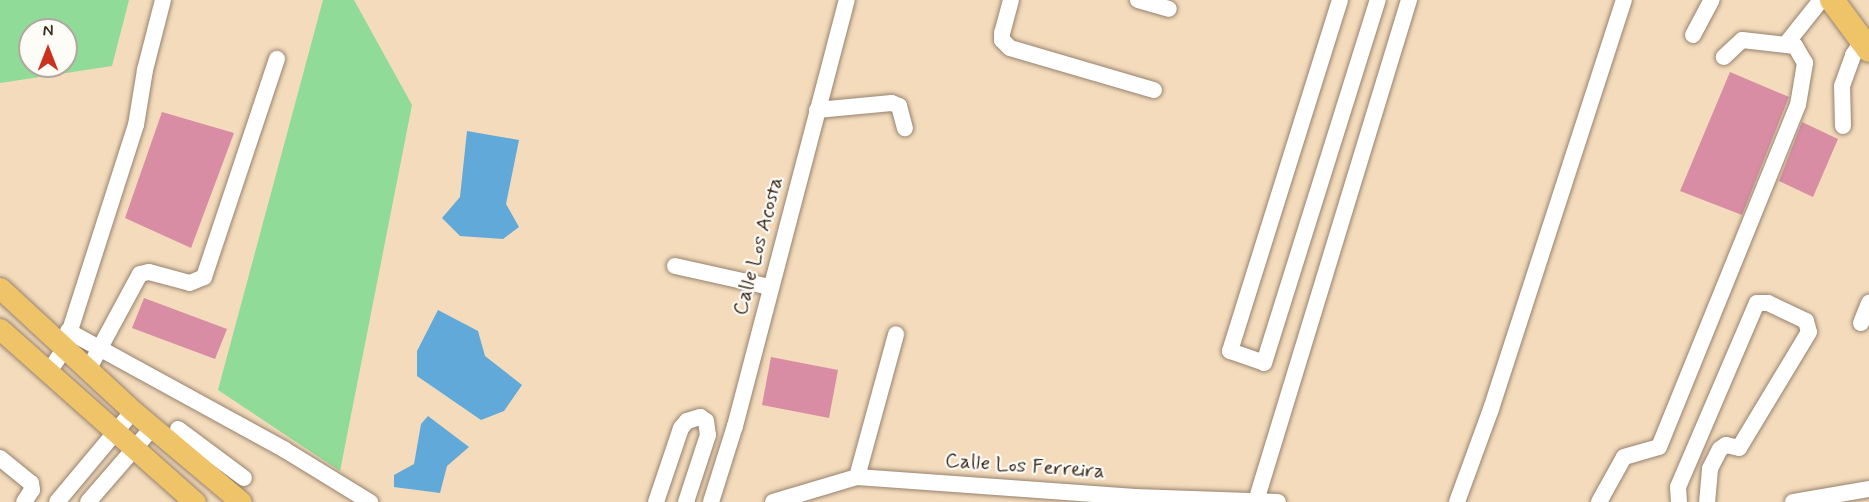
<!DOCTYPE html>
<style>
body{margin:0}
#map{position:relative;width:1869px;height:502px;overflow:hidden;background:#f3dbbc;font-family:Mynerve,sans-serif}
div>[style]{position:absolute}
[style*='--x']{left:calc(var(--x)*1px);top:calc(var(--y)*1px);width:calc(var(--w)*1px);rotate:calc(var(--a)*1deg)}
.green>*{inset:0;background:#90db97}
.water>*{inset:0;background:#61a9d8}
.building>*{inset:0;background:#d88da4}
.roads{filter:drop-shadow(0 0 2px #97826d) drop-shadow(0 0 2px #97826d)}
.minor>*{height:16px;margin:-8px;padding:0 8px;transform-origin:8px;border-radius:8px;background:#fff}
.major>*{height:21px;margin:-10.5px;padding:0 10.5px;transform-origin:10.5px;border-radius:10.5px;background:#efc469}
.highway>*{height:24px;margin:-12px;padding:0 12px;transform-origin:12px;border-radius:12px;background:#efc469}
span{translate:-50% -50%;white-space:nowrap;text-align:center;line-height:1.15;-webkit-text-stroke:4.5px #fdfcf7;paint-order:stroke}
.street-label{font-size:21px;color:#3b2a1e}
.north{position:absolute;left:18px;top:18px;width:60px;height:60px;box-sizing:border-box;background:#fdfcf7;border:2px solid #afa8a0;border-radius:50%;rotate:0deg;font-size:16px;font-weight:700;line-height:24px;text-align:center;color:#3b2a1e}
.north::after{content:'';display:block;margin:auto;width:21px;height:27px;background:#c8321e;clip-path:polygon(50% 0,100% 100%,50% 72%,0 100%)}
</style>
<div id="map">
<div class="green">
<div style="clip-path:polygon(evenodd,0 0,129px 0,112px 66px,0 83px,0 0,30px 30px,66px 30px,66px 66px,30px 66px,30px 30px)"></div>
<div style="clip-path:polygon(323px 0,354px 0,412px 105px,340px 471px,218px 390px)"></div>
</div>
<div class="water">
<div style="clip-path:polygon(467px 131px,519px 140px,506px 204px,519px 227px,503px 239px,460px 236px,442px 218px,460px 197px)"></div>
<div style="clip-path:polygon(438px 310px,478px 331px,485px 356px,522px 385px,504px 411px,481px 420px,417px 376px,417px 351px)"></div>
<div style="clip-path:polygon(428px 416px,469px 447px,447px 466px,440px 493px,394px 487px,394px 475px,414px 464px,421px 424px)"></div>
</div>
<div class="building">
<div style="clip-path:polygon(1730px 72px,1789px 97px,1742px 215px,1680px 191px)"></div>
<div style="clip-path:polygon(162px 112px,234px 133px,191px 248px,125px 218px)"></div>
<div style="clip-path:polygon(1802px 122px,1838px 139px,1813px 197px,1779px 181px)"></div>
<div style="clip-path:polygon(144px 298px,227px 329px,215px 359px,132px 328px)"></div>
<div style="clip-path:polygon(771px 357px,838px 370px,829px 418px,762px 405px)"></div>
</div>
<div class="roads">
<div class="minor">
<div style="--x:1011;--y:0;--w:34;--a:105"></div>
<div style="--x:1002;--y:33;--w:7;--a:90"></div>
<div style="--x:1002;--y:40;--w:11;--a:45"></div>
<div style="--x:1010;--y:48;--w:150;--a:16.3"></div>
<div style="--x:1138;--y:0;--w:32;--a:16"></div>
<div style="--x:1340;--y:0;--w:368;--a:107.4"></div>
<div style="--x:1230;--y:351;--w:36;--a:19"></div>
<div style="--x:1264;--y:363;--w:380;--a:-72.6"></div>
<div style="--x:1693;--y:35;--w:40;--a:-62"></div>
<div style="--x:1786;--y:44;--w:56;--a:-51.5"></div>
<div style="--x:817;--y:110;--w:75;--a:-5.3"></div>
<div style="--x:892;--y:103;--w:8;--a:23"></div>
<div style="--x:899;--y:106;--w:23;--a:75"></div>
<div style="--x:1843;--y:126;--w:40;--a:-91.4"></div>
<div style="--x:1842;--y:86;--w:33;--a:-70"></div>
<div style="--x:1853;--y:55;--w:17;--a:-54"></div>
<div style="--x:675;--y:266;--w:97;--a:12.5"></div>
<div style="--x:1861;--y:323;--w:22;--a:-68"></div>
<div style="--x:68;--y:331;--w:247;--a:28.7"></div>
<div style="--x:285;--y:450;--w:100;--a:31.5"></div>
<div style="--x:88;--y:370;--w:109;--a:-61.6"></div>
<div style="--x:140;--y:274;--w:9;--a:-13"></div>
<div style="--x:149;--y:272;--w:42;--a:15"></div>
<div style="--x:190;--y:283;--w:15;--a:-23"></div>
<div style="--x:204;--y:277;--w:230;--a:-71.5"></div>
<div style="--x:48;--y:373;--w:29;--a:-56"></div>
<div style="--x:64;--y:349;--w:235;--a:-72.2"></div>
<div style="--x:136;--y:125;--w:56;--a:-80.7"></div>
<div style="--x:145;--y:70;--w:72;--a:-75.6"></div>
<div style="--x:178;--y:429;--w:82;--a:36.6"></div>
<div style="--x:0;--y:458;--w:40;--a:39"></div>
<div style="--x:31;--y:483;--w:7;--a:82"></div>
<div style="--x:32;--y:490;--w:14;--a:124"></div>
<div style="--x:857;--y:477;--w:148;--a:-74.7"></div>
<div style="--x:1256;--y:501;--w:524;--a:-73.02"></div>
<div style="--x:57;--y:502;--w:119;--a:-50.1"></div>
<div style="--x:88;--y:502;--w:98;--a:-49.1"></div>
<div style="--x:656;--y:502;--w:78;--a:-71.3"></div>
<div style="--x:681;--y:428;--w:9;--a:-49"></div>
<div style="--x:687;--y:421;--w:14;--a:-17"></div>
<div style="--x:700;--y:417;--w:7;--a:34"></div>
<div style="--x:706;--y:421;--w:14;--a:82"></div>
<div style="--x:708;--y:435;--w:71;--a:108.2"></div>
<div style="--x:711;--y:502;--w:80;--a:-72.5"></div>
<div style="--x:735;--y:426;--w:440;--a:-75.3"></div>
<div style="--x:773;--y:502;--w:88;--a:-16.6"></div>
<div style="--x:857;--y:477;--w:279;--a:4.1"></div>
<div style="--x:1135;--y:497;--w:143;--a:2"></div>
<div style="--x:1457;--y:502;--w:99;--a:-69.9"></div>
<div style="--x:1491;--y:409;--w:430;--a:-72"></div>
<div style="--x:1599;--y:502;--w:51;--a:-60.9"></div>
<div style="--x:1624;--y:457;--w:36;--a:-16"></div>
<div style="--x:1659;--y:447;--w:369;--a:-67.9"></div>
<div style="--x:1798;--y:105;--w:43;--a:-80.5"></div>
<div style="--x:1805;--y:63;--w:20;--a:-120"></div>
<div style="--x:1795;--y:46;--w:53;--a:-173.5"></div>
<div style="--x:1742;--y:40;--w:25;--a:137"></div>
<div style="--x:1679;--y:502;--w:15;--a:-94"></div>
<div style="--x:1678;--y:487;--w:200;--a:-66.8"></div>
<div style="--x:1757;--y:303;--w:11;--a:0"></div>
<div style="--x:1768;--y:303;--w:42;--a:25.3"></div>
<div style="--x:1806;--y:321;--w:11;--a:75"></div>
<div style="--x:1809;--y:332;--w:135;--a:121.1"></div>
<div style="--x:1739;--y:448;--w:13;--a:-167"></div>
<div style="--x:1726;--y:445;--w:7;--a:146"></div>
<div style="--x:1720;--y:449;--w:22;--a:117"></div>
<div style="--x:1710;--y:469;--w:33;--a:95"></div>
<div style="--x:1793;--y:502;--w:77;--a:-9.7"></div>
</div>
<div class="major">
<div style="--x:0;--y:288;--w:181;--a:42.8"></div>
<div style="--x:133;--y:411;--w:141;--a:40.1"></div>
<div style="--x:0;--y:329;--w:261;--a:41.6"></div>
</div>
<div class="highway">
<div style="--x:1832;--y:0;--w:62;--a:53.5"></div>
</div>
</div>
<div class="street-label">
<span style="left:758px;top:246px;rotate:-75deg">Calle Los Acosta</span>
<span style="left:1025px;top:466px;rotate:4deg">Calle Los Ferreira</span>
</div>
<div class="north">N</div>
</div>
